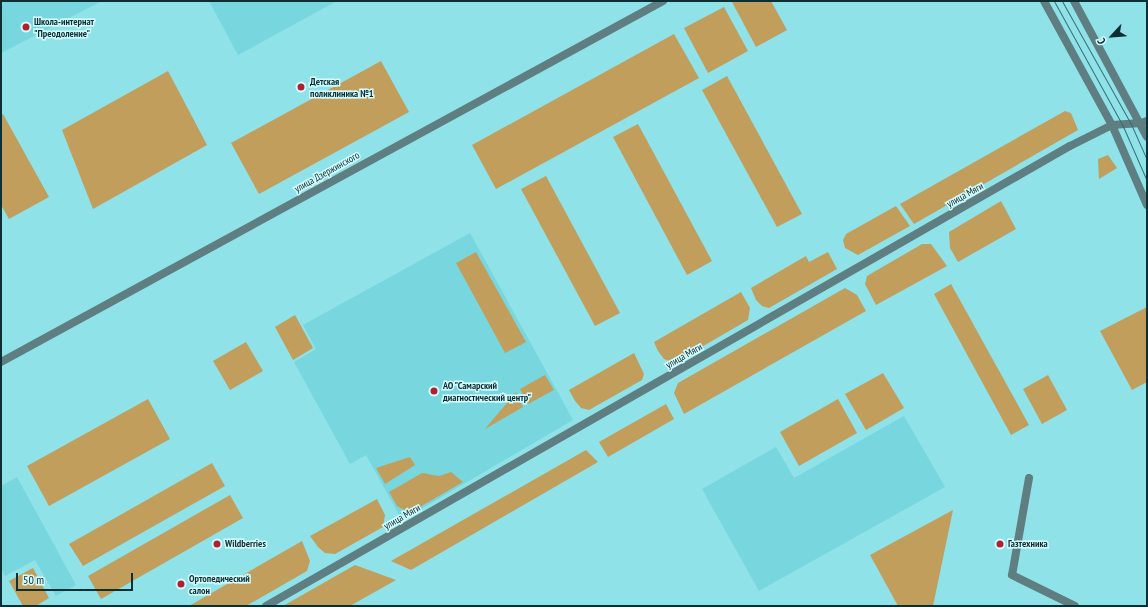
<!DOCTYPE html>
<meta charset="utf-8">
<style>
body{margin:0}
#map{position:relative;width:1148px;height:607px;overflow:hidden;background:#8fe2e8;font-family:"PT Sans Narrow",sans-serif}
div>[style]{position:absolute}
[style*='--x']{left:calc(var(--x)*1px);top:calc(var(--y)*1px);width:calc(var(--w)*1px);rotate:calc(var(--a)*1deg)}
.built>*{inset:0;background:#77d6de}
.green>*{inset:0;background:#c19e5c}
.minor>*{height:8px;margin:-4px;padding:0 4px;transform-origin:4px;border-radius:4px;background:#5e7e81}
.tertiary>*{height:8px;margin:-4px;padding:0 4px;transform-origin:4px;border-radius:4px;background:#5e7e81}
.tram>*{height:1px;margin:-0.5px;padding:0 0.5px;transform-origin:0.5px;border-radius:0.5px;background:#396e72}
.dots>*{width:11px;height:11px;translate:-50% -50%;box-sizing:border-box;border:2px solid #d4fbfe;border-radius:50%}
span{translate:-50% -50%;white-space:nowrap;text-align:center;line-height:1.15;-webkit-text-stroke:3px #d4fbfe;paint-order:stroke}
.poi-label{font-size:10px;color:#0b2f32;font-weight:700}
.left{translate:0 -50%;text-align:left}
.street-label{font-size:10px;color:#0b2f32}
.frame{position:absolute;inset:0;border:2px solid #0b2f32;pointer-events:none}
.north{position:absolute;left:1092px;top:16px;width:40px;height:40px;-webkit-text-stroke:3px #d4fbfe;paint-order:stroke;rotate:244deg;font-size:11px;font-weight:700;line-height:16px;text-align:center;color:#0b2f32}
.north::after{content:'';display:block;margin:auto;width:14px;height:18px;background:#0b2f32;clip-path:polygon(50% 0,100% 100%,50% 72%,0 100%)}
.scale{position:absolute;left:16px;top:573px;width:117px;height:18px;box-sizing:border-box;border:2px solid #0b2f32;border-top:0;padding-left:5px;font-size:12px;line-height:14px;white-space:nowrap;color:#0b2f32;-webkit-text-stroke:3px #d4fbfe;paint-order:stroke}
</style>
<div id="map">
<div class="built">
<div style="clip-path:polygon(1px 1px,102px 1px,1px 53px)"></div>
<div style="clip-path:polygon(209px 1px,337px 1px,238px 55px)"></div>
<div style="clip-path:polygon(470px 233px,573px 420px,402px 520px,366px 455px,350px 464px,294px 362px,316px 349px,303px 325px)"></div>
<div style="clip-path:polygon(904px 416px,945px 487px,759px 591px,702px 489px,776px 447px,794px 478px)"></div>
<div style="clip-path:polygon(17px 477px,76px 585px,56px 596px,35px 560px,5px 576px,1px 568px,1px 486px)"></div>
</div>
<div class="green">
<div style="clip-path:polygon(734px 1px,771px 1px,787px 30px,756px 47px,732px 2px)"></div>
<div style="clip-path:polygon(724px 7px,748px 51px,708px 73px,684px 28px)"></div>
<div style="clip-path:polygon(674px 34px,699px 78px,496px 189px,472px 145px)"></div>
<div style="clip-path:polygon(381px 61px,409px 112px,259px 194px,231px 143px)"></div>
<div style="clip-path:polygon(168px 71px,207px 145px,93px 209px,62px 130px)"></div>
<div style="clip-path:polygon(727px 76px,802px 214px,777px 227px,702px 90px)"></div>
<div style="clip-path:polygon(1065px 111px,1071px 113px,1078px 130px,914px 224px,900px 204px)"></div>
<div style="clip-path:polygon(3px 114px,49px 197px,9px 219px,1px 205px,1px 116px)"></div>
<div style="clip-path:polygon(638px 124px,712px 261px,687px 275px,613px 137px)"></div>
<div style="clip-path:polygon(1108px 155px,1117px 168px,1099px 179px,1098px 159px)"></div>
<div style="clip-path:polygon(546px 176px,620px 313px,595px 326px,521px 189px)"></div>
<div style="clip-path:polygon(1001px 201px,1016px 229px,958px 262px,950px 248px,949px 232px)"></div>
<div style="clip-path:polygon(896px 206px,910px 226px,858px 255px,845px 248px,843px 240px,846px 234px)"></div>
<div style="clip-path:polygon(922px 244px,931px 244px,947px 266px,876px 305px,865px 284px,867px 276px)"></div>
<div style="clip-path:polygon(476px 252px,526px 342px,505px 353px,456px 263px)"></div>
<div style="clip-path:polygon(828px 252px,837px 269px,769px 308px,762px 306px,756px 300px,751px 288px,806px 256px,809px 262px)"></div>
<div style="clip-path:polygon(951px 284px,1029px 425px,1011px 435px,934px 294px)"></div>
<div style="clip-path:polygon(845px 288px,857px 295px,866px 311px,684px 414px,674px 393px,678px 383px)"></div>
<div style="clip-path:polygon(741px 292px,750px 308px,748px 320px,681px 359px,672px 362px,664px 359px,658px 351px,654px 342px)"></div>
<div style="clip-path:polygon(1147px 307px,1147px 382px,1132px 390px,1100px 331px)"></div>
<div style="clip-path:polygon(295px 315px,313px 348px,293px 360px,275px 327px)"></div>
<div style="clip-path:polygon(246px 342px,263px 371px,230px 390px,213px 361px)"></div>
<div style="clip-path:polygon(634px 353px,644px 374px,642px 380px,589px 410px,581px 408px,575px 401px,569px 390px)"></div>
<div style="clip-path:polygon(883px 373px,904px 408px,866px 430px,845px 394px)"></div>
<div style="clip-path:polygon(545px 375px,554px 390px,528px 404px,520px 389px)"></div>
<div style="clip-path:polygon(1048px 375px,1067px 410px,1042px 424px,1023px 389px)"></div>
<div style="clip-path:polygon(516px 392px,523px 407px,485px 429px)"></div>
<div style="clip-path:polygon(148px 399px,170px 439px,49px 506px,27px 466px)"></div>
<div style="clip-path:polygon(838px 399px,857px 433px,799px 466px,780px 432px)"></div>
<div style="clip-path:polygon(666px 404px,674px 419px,608px 457px,599px 442px)"></div>
<div style="clip-path:polygon(586px 450px,598px 462px,411px 570px,391px 561px)"></div>
<div style="clip-path:polygon(410px 457px,415px 465px,385px 484px,376px 468px)"></div>
<div style="clip-path:polygon(212px 463px,225px 486px,83px 566px,69px 544px)"></div>
<div style="clip-path:polygon(451px 472px,463px 482px,413px 511px,408px 512px,397px 506px,389px 492px,422px 473px,439px 476px)"></div>
<div style="clip-path:polygon(230px 495px,243px 518px,101px 599px,88px 576px)"></div>
<div style="clip-path:polygon(377px 499px,385px 515px,383px 527px,335px 554px,325px 553px,318px 547px,310px 536px)"></div>
<div style="clip-path:polygon(953px 510px,933px 606px,898px 606px,870px 555px)"></div>
<div style="clip-path:polygon(302px 541px,310px 561px,307px 571px,246px 606px,189px 606px)"></div>
<div style="clip-path:polygon(355px 565px,396px 580px,350px 606px,283px 606px)"></div>
<div style="clip-path:polygon(33px 568px,49px 598px,36px 606px,23px 606px,9px 581px)"></div>
</div>
<div class="minor">
<div style="--x:1;--y:362;--w:754;--a:-28.6"></div>
<div style="--x:1029;--y:478;--w:98;--a:99.9"></div>
<div style="--x:1012;--y:575;--w:70;--a:26.2"></div>
<div style="--x:266;--y:606;--w:926;--a:-29.78"></div>
<div style="--x:1070;--y:146;--w:47;--a:-26.6"></div>
</div>
<div class="tertiary">
<div style="--x:1044;--y:1;--w:141;--a:61.3"></div>
<div style="--x:1112;--y:125;--w:87;--a:66.4"></div>
<div style="--x:1074;--y:1;--w:154;--a:61.8"></div>
<div style="--x:1112;--y:125;--w:29;--a:-4"></div>
<div style="--x:1141;--y:123;--w:6;--a:-18"></div>
</div>
<div class="tram">
<div style="--x:1054;--y:1;--w:141;--a:61.1"></div>
<div style="--x:1122;--y:124;--w:62;--a:66.3"></div>
<div style="--x:1062;--y:1;--w:141;--a:60.7"></div>
<div style="--x:1131;--y:124;--w:39;--a:66"></div>
</div>
<div class="dots">
<div style="left:26px;top:27px;background:#b2202f"></div>
<div style="left:301px;top:87px;background:#b2202f"></div>
<div style="left:434px;top:391px;background:#b2202f"></div>
<div style="left:217px;top:544px;background:#b2202f"></div>
<div style="left:1000px;top:544px;background:#b2202f"></div>
<div style="left:181px;top:584px;background:#b2202f"></div>
</div>
<div class="poi-label">
<span class="left" style="left:34px;top:27px">Школа-интернат<br>"Преодоление"</span>
<span class="left" style="left:310px;top:87px">Детская<br>поликлиника №1</span>
<span class="left" style="left:443px;top:391px">АО "Самарский<br>диагностический центр"</span>
<span class="left" style="left:225px;top:544px">Wildberries</span>
<span class="left" style="left:1008px;top:544px">Газтехника</span>
<span class="left" style="left:189px;top:584px">Ортопедический<br>салон</span>
</div>
<div class="street-label">
<span style="left:327px;top:172px;rotate:-29deg">улица Дзержинского</span>
<span style="left:965px;top:195px;rotate:-29deg">улица Мяги</span>
<span style="left:684px;top:356px;rotate:-30deg">улица Мяги</span>
<span style="left:402px;top:517px;rotate:-30deg">улица Мяги</span>
</div>
<div class="frame"></div>
<div class="north">С</div>
<div class="scale">50 m</div>
</div>
